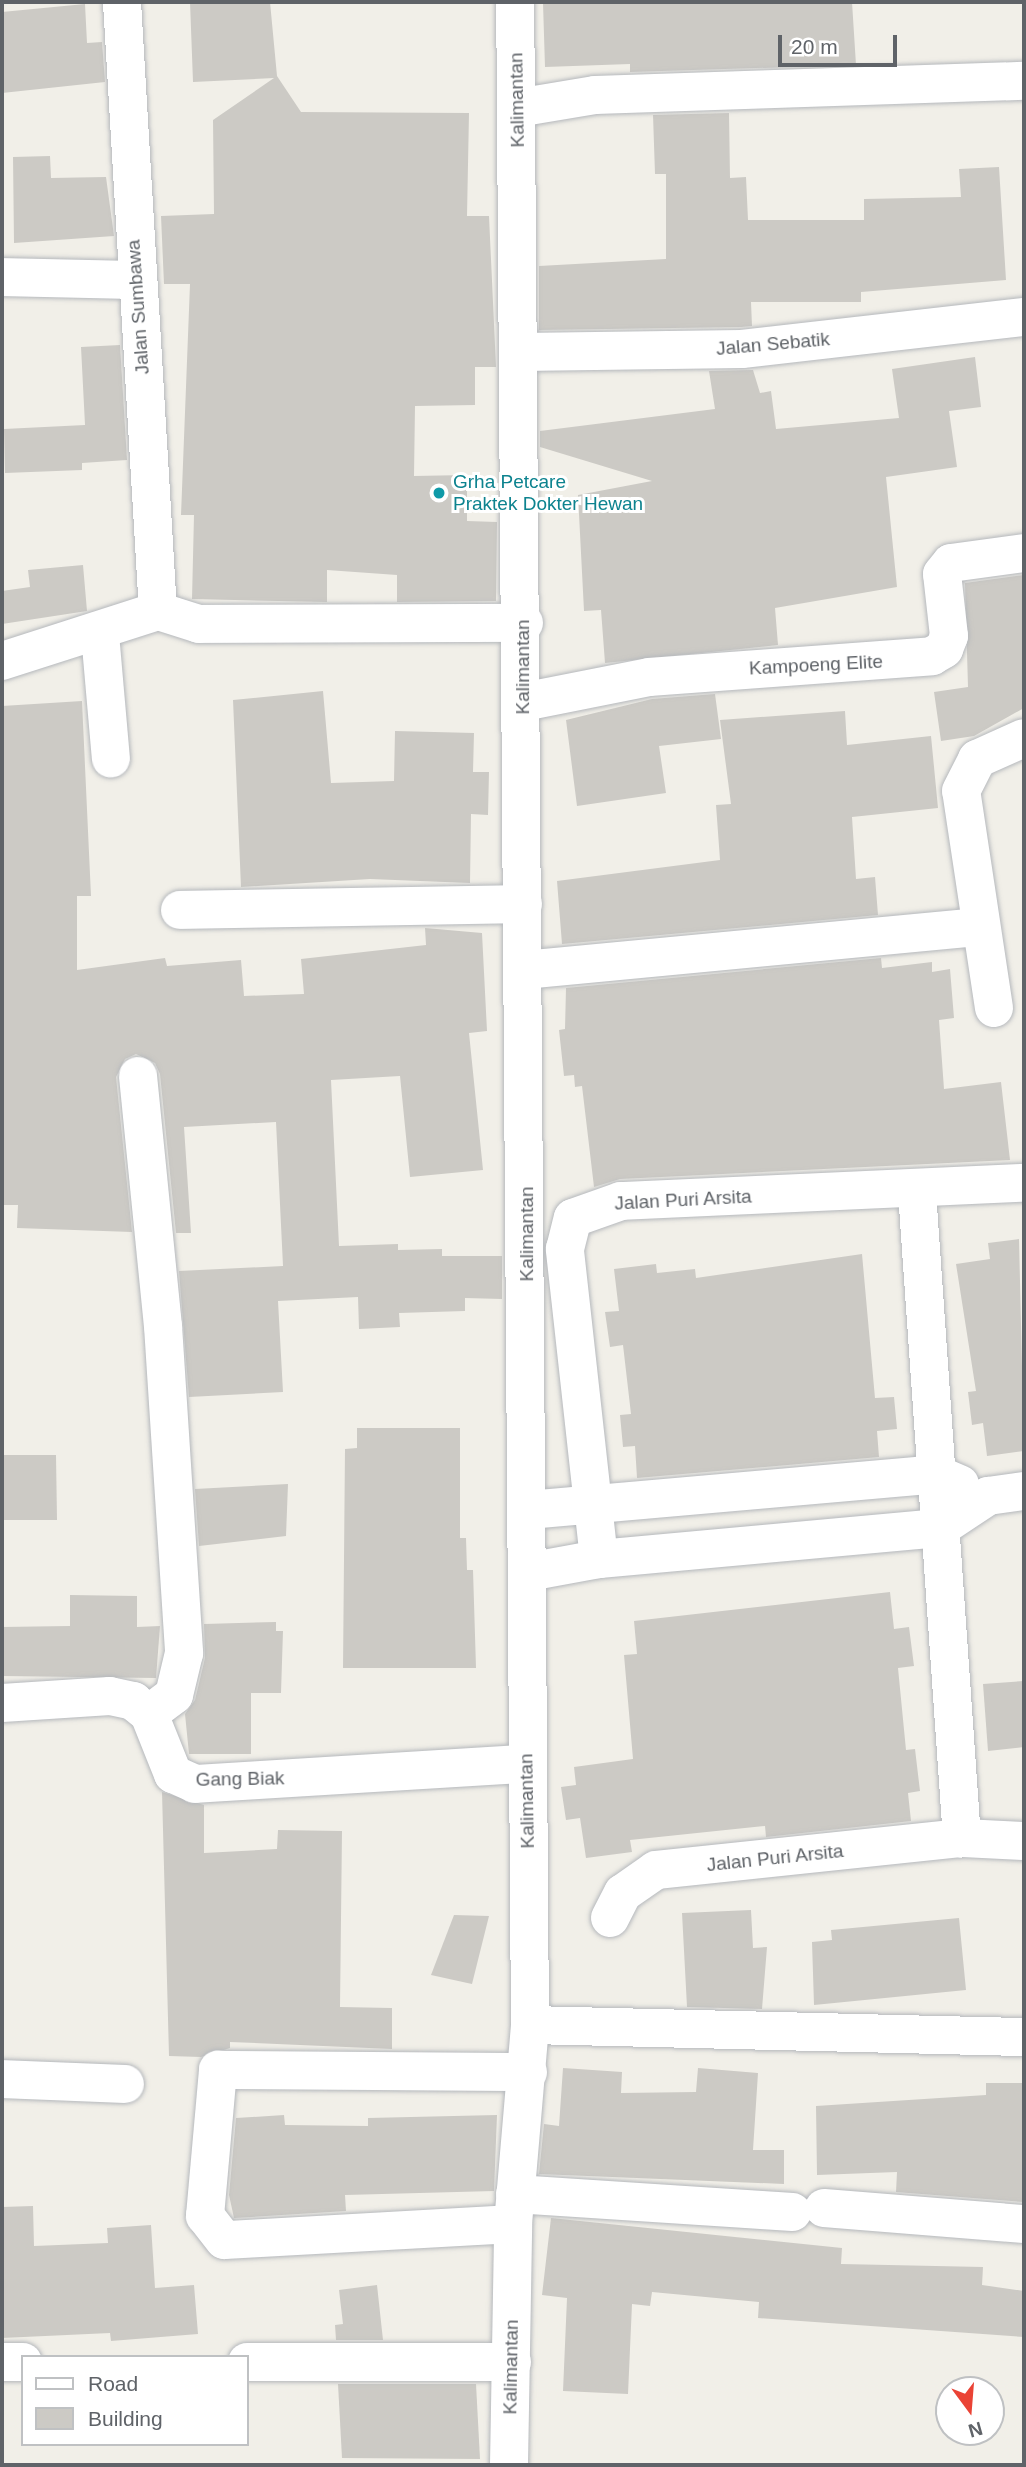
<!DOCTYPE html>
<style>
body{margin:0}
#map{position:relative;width:1026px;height:2467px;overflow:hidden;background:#f1efe8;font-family:Arial,sans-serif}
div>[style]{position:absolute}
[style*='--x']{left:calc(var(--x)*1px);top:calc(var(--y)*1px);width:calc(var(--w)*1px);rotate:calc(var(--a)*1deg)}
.building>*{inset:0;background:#cccac5}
.roads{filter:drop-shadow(0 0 2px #b5b8bc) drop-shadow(0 0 2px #b5b8bc)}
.minor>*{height:38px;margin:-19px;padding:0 19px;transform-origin:19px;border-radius:19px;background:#fff}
.dots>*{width:19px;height:19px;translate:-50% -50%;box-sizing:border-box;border:4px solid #fff;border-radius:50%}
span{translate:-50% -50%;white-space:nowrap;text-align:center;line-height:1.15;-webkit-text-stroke:6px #fff;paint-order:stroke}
.street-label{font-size:19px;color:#5f6368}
.culture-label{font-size:19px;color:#0d838f}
.left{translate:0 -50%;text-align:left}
.frame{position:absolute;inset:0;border:4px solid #5f6368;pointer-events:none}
.legend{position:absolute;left:21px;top:2355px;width:228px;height:91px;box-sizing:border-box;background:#fff;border:2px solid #bfc1c3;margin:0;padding:9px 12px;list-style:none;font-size:21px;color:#5f6368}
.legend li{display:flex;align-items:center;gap:14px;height:35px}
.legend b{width:35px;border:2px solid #bfc1c3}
.north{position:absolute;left:935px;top:2376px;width:70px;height:70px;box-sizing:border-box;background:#fff;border:2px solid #bfc1c3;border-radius:50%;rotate:164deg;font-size:19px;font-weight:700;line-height:28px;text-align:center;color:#5f6368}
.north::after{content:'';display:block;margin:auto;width:24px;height:32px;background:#ea4335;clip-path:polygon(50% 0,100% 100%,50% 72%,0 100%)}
.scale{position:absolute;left:778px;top:35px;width:119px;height:32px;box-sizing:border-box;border:4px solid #5f6368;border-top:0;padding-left:9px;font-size:21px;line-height:24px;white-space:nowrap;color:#5f6368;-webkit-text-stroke:5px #fff;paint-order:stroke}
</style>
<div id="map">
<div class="building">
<div style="clip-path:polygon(190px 2px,270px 2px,277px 76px,301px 112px,469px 113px,467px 216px,489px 216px,496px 367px,475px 367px,475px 405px,415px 406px,414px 476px,467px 475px,467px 521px,497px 522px,496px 601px,397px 602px,397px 575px,327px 570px,327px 602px,192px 599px,194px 515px,181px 515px,190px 284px,164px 284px,161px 216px,214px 214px,213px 120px,274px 78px,193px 82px)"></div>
<div style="clip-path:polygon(852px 2px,856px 65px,630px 72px,630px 64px,545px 67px,543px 3px)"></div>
<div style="clip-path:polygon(85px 4px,87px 43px,102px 42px,105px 82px,2px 93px,2px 12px)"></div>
<div style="clip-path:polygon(729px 113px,730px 178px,746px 177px,748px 220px,864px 220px,864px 199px,961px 197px,959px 169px,999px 167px,1006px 280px,861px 292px,861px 302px,751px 302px,752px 326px,741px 327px,539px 330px,539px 266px,666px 259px,666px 174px,655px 174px,653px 115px)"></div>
<div style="clip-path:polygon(50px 156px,51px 178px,106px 177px,114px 236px,14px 243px,13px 157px)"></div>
<div style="clip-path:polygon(120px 345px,127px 460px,82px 463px,82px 470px,5px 473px,4px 429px,85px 425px,81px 347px)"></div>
<div style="clip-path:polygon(975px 357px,981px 407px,949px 411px,957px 467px,886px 477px,897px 587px,775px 608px,778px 645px,605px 663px,601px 610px,584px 611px,578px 495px,652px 481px,540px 447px,540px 431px,715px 409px,709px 371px,753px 370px,760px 393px,771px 391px,776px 429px,899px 418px,892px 369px)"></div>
<div style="clip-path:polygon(83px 565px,87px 611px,2px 624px,2px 591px,30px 587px,28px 570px)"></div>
<div style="clip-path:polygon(1024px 575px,1024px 708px,974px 736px,941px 741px,934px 692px,968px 687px,965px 583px)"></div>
<div style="clip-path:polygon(323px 691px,331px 783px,394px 781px,395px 731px,474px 733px,473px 772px,489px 772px,488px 815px,471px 814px,470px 883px,370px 879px,241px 887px,233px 700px)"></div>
<div style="clip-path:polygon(715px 694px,721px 739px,659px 746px,666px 793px,577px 806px,566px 720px,652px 699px)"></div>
<div style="clip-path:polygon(82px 701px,91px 896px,77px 896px,77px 970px,165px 958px,167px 966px,241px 960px,244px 996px,304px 994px,301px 959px,426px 945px,425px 928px,482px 933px,487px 1031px,469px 1033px,483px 1170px,410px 1177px,400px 1076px,331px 1080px,339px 1246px,398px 1244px,398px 1250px,442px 1249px,442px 1256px,502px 1256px,502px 1299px,465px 1298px,465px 1311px,399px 1313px,400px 1327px,359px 1329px,358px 1297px,278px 1301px,283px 1392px,189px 1397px,179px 1271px,283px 1266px,276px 1122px,184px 1127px,191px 1233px,176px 1233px,160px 1074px,155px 1063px,136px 1054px,125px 1059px,116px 1077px,132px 1232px,17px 1228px,18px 1205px,2px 1205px,2px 706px)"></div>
<div style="clip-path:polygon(845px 711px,847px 745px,931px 736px,938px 808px,852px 817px,856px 879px,875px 877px,878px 915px,562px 944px,557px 881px,720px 860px,716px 805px,731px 804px,720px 720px)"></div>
<div style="clip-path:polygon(881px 958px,882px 968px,932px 962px,932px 972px,950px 969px,954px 1018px,939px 1020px,944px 1089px,1001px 1082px,1010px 1160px,620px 1179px,594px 1187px,582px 1086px,575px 1087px,574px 1075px,564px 1076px,559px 1030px,565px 1029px,566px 988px)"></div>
<div style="clip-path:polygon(1019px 1239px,1024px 1451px,987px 1456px,983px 1423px,972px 1425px,968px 1392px,976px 1391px,956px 1264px,990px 1259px,988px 1243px)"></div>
<div style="clip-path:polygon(862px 1254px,875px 1398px,894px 1397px,897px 1429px,877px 1431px,879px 1457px,637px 1478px,635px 1446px,623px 1447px,620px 1415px,631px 1414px,623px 1345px,610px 1347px,605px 1312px,619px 1311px,614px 1269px,656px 1264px,657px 1273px,695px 1269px,696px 1278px)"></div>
<div style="clip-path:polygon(357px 1428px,460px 1428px,460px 1538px,466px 1538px,467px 1570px,473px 1570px,476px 1668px,343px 1668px,345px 1449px,357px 1448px)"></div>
<div style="clip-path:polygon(2px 1455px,56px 1455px,57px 1520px,2px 1520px)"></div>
<div style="clip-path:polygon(288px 1484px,286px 1536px,199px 1546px,195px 1489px)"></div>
<div style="clip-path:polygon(890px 1592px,894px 1629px,909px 1627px,914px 1666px,898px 1668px,906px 1750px,915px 1749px,920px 1791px,908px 1793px,911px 1821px,766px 1837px,765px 1826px,630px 1840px,632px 1852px,586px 1858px,580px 1818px,566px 1820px,561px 1787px,576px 1785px,574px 1767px,633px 1759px,624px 1655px,637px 1654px,634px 1621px)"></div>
<div style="clip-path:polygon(70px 1595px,137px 1596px,137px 1627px,160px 1626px,156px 1678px,2px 1676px,2px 1627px,70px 1626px)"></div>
<div style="clip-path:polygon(276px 1622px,276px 1631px,283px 1631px,281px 1693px,251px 1693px,251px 1754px,189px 1754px,185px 1714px,195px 1700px,205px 1658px,204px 1624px)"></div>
<div style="clip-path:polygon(1024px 1681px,1024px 1747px,988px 1751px,983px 1684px)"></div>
<div style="clip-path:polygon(162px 1792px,204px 1805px,204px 1853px,277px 1849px,278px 1830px,342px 1831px,340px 2007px,392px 2008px,392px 2049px,230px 2042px,230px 2048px,201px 2057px,169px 2056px)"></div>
<div style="clip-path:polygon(751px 1910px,753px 1948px,767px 1947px,762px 2009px,687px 2007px,682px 1913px)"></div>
<div style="clip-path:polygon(454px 1915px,489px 1916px,472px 1984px,431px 1975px)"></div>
<div style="clip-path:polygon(959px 1918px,966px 1990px,814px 2005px,812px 1942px,832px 1940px,831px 1930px)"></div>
<div style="clip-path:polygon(563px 2068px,622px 2072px,621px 2093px,696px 2092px,698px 2068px,758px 2073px,753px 2150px,784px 2150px,784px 2184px,539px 2174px,544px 2124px,559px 2126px)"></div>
<div style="clip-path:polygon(986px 2083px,1024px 2083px,1024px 2202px,896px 2192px,897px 2172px,817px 2175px,816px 2106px,986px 2095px)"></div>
<div style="clip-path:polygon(284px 2115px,285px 2125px,368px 2126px,368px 2118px,497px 2115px,494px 2191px,345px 2195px,346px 2211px,234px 2218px,229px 2195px,236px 2118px)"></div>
<div style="clip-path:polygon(33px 2206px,34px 2246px,108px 2243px,107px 2228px,151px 2225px,155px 2288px,194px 2285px,198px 2334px,111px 2341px,110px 2333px,2px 2338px,2px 2207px)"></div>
<div style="clip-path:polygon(551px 2218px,842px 2248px,841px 2264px,983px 2267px,982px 2285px,1024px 2291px,1024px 2337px,758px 2318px,759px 2302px,652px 2292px,650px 2306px,632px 2304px,628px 2394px,563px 2391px,567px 2298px,542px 2295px)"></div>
<div style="clip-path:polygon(377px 2285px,383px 2340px,336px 2340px,335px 2325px,343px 2324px,339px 2290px)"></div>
<div style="clip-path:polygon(338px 2384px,476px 2384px,480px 2459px,342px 2458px)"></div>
</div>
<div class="roads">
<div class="minor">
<div style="--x:122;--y:2;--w:610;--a:86.62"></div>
<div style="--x:517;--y:108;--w:79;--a:-9.5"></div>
<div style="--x:595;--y:95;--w:429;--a:-1.9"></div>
<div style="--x:2;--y:277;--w:135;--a:1.3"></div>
<div style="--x:521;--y:352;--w:221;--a:-0.8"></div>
<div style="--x:742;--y:349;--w:284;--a:-6.5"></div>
<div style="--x:100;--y:634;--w:125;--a:85"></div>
<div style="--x:2;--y:661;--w:164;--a:-17.8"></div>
<div style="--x:158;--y:611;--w:43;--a:17.6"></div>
<div style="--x:199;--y:624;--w:325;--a:-0.2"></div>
<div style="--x:523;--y:702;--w:128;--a:-11.2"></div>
<div style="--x:649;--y:677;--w:284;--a:-4.2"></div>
<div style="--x:932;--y:656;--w:14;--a:-30"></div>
<div style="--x:944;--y:649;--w:14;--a:-69"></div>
<div style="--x:949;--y:636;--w:62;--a:-96.4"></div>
<div style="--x:942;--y:574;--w:14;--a:-51"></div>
<div style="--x:951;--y:563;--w:74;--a:-7.8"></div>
<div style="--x:180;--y:910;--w:343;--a:-1"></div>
<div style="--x:524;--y:970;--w:457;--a:-5.4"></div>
<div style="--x:994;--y:1008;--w:219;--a:-98.6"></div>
<div style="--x:961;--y:791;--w:36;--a:-63"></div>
<div style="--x:977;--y:759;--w:51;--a:-24.1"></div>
<div style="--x:138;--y:1076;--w:251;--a:84.3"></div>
<div style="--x:163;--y:1326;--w:328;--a:86.3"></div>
<div style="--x:184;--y:1653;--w:43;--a:103.4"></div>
<div style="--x:174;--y:1695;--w:31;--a:143"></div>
<div style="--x:917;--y:1192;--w:648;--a:86.02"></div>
<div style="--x:962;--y:1838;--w:62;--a:2.8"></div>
<div style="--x:528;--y:1510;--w:410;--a:-5"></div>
<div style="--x:936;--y:1474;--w:26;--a:23"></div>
<div style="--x:599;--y:1559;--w:312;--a:-96.3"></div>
<div style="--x:565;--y:1249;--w:32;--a:-76"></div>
<div style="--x:573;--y:1218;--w:51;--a:-19.5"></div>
<div style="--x:621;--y:1201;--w:403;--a:-2.6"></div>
<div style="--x:528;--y:1572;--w:72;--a:-10.4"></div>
<div style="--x:599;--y:1559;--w:342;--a:-5.2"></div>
<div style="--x:940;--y:1528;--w:58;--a:-33.7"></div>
<div style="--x:988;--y:1496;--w:36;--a:-8"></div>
<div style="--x:2;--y:1703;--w:108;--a:-3.7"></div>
<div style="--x:110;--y:1696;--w:24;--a:12"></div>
<div style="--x:133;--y:1701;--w:21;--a:39"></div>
<div style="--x:149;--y:1714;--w:65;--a:68.2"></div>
<div style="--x:173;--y:1774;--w:24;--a:24"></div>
<div style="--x:195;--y:1784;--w:332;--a:-3.5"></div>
<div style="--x:610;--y:1918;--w:28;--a:-63"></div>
<div style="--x:623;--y:1893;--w:40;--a:-34.9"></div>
<div style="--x:656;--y:1870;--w:308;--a:-6"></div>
<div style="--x:530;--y:2025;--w:494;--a:1.4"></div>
<div style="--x:2;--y:2079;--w:123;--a:2.3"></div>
<div style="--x:515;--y:2194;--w:278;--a:3.7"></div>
<div style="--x:824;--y:2208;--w:201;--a:4.6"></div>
<div style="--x:513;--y:2224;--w:289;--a:176.8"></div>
<div style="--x:224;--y:2240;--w:31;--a:-128"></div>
<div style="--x:205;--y:2216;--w:147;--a:-84.9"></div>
<div style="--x:218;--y:2070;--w:310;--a:0.4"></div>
<div style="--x:2;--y:2362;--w:21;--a:0"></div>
<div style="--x:247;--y:2362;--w:265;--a:0"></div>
<div style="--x:509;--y:2465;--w:241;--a:-89"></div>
<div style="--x:513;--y:2224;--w:200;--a:-85.1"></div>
<div style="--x:530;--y:2025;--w:2023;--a:-90.42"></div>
</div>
</div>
<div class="dots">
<div style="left:439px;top:493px;background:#0f9aa8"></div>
</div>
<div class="street-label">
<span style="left:517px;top:100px;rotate:-91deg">Kalimantan</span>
<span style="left:138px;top:307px;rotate:-94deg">Jalan Sumbawa</span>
<span style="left:773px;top:344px;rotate:-5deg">Jalan Sebatik</span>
<span style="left:816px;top:665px;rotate:-3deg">Kampoeng Elite</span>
<span style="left:523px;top:667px;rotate:-90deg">Kalimantan</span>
<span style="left:683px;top:1200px;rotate:-3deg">Jalan Puri Arsita</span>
<span style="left:527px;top:1234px;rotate:-90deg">Kalimantan</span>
<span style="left:240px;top:1779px;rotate:-1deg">Gang Biak</span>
<span style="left:527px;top:1801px;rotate:-91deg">Kalimantan</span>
<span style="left:775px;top:1858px;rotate:-6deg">Jalan Puri Arsita</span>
<span style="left:511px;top:2367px;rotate:-89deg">Kalimantan</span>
</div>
<div class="culture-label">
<span class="left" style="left:453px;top:493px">Grha Petcare<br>Praktek Dokter Hewan</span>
</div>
<div class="frame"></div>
<ul class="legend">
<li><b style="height:9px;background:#fff"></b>Road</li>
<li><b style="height:19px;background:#cccac5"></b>Building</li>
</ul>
<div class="north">N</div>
<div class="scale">20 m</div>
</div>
